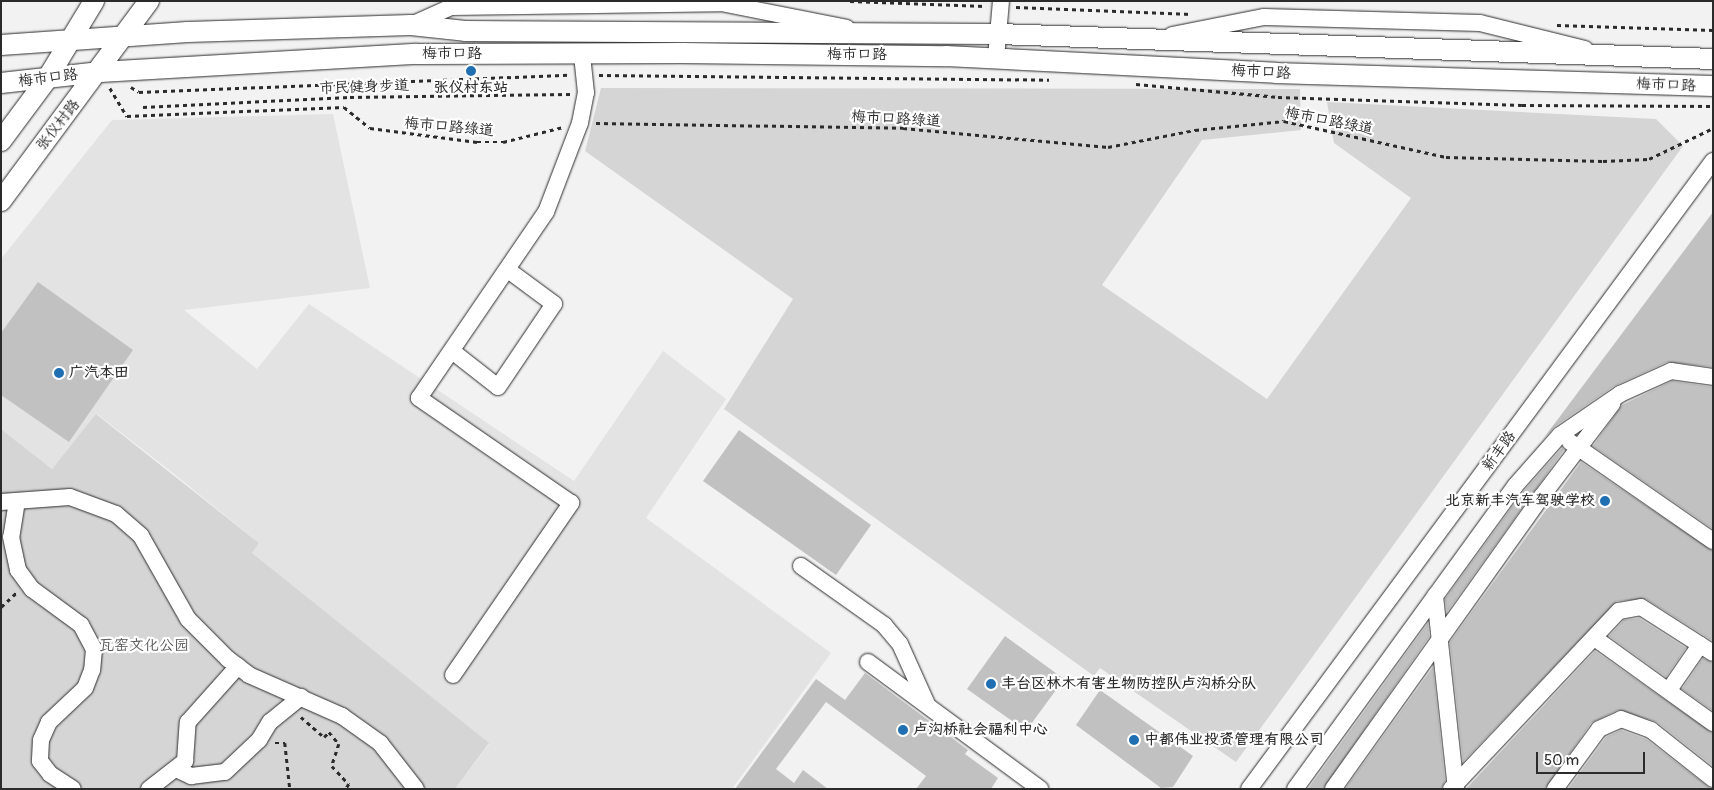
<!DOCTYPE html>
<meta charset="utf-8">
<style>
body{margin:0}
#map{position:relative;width:1714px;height:790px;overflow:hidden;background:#f2f2f2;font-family:Pangolin,"LXGW WenKai TC",sans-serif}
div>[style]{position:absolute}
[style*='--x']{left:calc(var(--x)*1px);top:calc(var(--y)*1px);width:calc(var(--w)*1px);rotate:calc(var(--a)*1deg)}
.built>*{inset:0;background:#e3e3e3}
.green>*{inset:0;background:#d5d5d5}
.building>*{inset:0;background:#c1c1c1}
.path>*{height:2.5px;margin-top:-1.25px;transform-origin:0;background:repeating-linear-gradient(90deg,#2b2b2b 0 4px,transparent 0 8px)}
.roads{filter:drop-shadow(0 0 1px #2b2b2b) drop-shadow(0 0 1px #2b2b2b)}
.minor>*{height:16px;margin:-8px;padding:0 8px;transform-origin:8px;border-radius:8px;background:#fff}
.major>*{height:20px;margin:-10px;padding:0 10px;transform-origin:10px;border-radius:10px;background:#fff}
.dots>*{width:14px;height:14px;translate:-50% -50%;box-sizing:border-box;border:2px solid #fff;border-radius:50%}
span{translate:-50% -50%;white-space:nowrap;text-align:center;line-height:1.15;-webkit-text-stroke:4.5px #fff;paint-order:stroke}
.street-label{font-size:15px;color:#2b2b2b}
.poi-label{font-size:15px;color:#2b2b2b;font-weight:700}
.left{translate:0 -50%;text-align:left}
.right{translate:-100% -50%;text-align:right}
.park-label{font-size:15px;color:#565656}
.frame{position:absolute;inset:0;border:2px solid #2b2b2b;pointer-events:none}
.scale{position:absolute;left:1536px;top:752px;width:109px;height:22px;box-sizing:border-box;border:2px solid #2b2b2b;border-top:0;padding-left:6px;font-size:15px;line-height:18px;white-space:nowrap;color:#2b2b2b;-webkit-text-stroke:4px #fff;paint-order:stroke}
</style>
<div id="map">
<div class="built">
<div style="clip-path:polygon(333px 114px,370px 288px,184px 310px,257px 369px,309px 304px,574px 481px,663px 351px,726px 399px,646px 518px,831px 653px,732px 789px,455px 789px,489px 744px,252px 553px,259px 543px,173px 473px,97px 414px,52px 469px,1px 429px,1px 259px,112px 120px)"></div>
</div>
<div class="green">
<div style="clip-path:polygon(601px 88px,1300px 89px,1301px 130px,1202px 140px,1102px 285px,1267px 399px,1411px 198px,1334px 143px,1327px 102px,1656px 119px,1683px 146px,1236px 762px,1100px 668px,1094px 676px,724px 409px,793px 299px,585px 151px)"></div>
<div style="clip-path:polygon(96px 414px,259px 543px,252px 553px,489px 743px,455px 789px,1px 789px,1px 429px,52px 469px)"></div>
</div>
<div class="building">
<div style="clip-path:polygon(1713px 212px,1713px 367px,1667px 362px,1614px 386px,1554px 427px,1543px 439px)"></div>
<div style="clip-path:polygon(38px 282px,133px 350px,69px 442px,1px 395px,1px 333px)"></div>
<div style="clip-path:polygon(1672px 381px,1713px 387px,1713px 529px,1593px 446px,1622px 405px)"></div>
<div style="clip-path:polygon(739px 430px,871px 525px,836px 575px,703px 481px)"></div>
<div style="clip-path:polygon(1562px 448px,1564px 450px,1447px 612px,1445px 599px,1523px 492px)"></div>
<div style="clip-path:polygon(1581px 462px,1713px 551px,1713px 641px,1646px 599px,1617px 601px,1463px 762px,1450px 642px)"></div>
<div style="clip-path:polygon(1639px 618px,1686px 648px,1666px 677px,1609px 636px,1624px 620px)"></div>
<div style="clip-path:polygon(1428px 623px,1429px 637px,1323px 789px,1308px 789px)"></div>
<div style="clip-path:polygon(1005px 636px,1064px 679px,1026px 731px,967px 689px)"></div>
<div style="clip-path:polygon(1595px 651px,1713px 733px,1713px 766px,1657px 722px,1618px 710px,1591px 723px,1545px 789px,1466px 789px)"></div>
<div style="clip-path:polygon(1703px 658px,1713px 663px,1713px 711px,1682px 689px)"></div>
<div style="clip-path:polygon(1433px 667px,1445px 781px,1441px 789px,1345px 789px)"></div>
<div style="clip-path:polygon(865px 673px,968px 750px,965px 754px,998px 778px,991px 789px,916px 789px,926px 776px,826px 702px,776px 769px,794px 783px,803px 770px,828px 789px,735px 789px,816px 679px,845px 700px)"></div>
<div style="clip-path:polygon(1100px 690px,1193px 756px,1173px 787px,1161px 788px,1076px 725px)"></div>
<div style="clip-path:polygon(1621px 730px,1646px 739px,1711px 789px,1568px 789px,1606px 737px)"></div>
</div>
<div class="path">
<div style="--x:850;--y:1;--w:135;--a:2.1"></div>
<div style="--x:1016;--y:7;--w:176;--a:2.3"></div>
<div style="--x:1557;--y:25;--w:156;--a:1.8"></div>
<div style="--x:599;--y:75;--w:450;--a:0.6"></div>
<div style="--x:1136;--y:84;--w:143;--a:5.2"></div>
<div style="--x:1278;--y:97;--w:244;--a:1.9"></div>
<div style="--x:1522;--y:105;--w:191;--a:0.3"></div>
<div style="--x:131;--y:87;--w:9;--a:32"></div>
<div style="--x:139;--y:92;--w:430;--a:-2.3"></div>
<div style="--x:110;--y:88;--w:33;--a:59"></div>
<div style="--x:127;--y:116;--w:217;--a:-2.4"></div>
<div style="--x:344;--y:107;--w:33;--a:39"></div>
<div style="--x:370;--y:128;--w:108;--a:7.5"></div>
<div style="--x:477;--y:142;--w:26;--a:0"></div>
<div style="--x:503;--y:142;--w:62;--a:-14"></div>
<div style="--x:143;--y:107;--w:207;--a:-2.8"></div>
<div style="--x:350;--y:97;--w:222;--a:-0.8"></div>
<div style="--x:596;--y:123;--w:307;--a:0.9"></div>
<div style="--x:903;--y:128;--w:206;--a:5.3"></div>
<div style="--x:1108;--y:147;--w:89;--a:-11.1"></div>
<div style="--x:1195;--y:130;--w:89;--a:-5.8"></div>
<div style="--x:1284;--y:121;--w:166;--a:12.5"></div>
<div style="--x:1446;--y:157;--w:157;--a:1.5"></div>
<div style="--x:1603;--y:161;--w:46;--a:-2.5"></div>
<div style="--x:1649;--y:159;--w:71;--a:-25.8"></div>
<div style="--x:1;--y:607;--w:22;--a:-43"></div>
<div style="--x:301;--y:717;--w:30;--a:41"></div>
<div style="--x:324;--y:737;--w:7;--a:-45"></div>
<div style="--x:329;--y:732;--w:16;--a:50"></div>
<div style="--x:339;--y:744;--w:23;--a:108"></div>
<div style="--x:332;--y:766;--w:25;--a:47"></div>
<div style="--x:349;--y:784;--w:6;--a:121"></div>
<div style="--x:275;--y:743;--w:10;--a:0"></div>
<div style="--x:285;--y:743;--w:46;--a:83.8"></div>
</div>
<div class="roads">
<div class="minor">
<div style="--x:411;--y:25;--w:44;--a:-24.2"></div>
<div style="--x:451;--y:7;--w:270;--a:-0.8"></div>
<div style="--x:721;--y:3;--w:128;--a:11.2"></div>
<div style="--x:1172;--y:35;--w:94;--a:-11.1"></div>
<div style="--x:1264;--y:17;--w:216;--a:1.6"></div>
<div style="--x:1480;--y:23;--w:108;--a:13.9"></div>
<div style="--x:996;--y:58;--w:57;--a:-85"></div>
<div style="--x:452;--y:351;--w:58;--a:38"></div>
<div style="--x:498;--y:387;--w:100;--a:-56"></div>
<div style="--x:554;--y:304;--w:57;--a:-143.5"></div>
<div style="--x:1570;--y:442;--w:174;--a:34.7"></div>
<div style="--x:17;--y:501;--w:36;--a:99"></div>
<div style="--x:11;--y:537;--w:34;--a:78"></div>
<div style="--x:18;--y:570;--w:24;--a:54"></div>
<div style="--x:32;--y:589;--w:61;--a:36.3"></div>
<div style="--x:81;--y:625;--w:27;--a:62"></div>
<div style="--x:94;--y:649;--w:21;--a:95"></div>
<div style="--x:92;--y:670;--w:19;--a:111"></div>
<div style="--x:85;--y:688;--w:50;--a:136.6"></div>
<div style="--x:49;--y:722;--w:20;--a:114"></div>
<div style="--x:41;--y:740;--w:21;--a:93"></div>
<div style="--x:40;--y:761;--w:16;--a:52"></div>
<div style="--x:50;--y:774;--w:27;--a:33"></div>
<div style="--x:1;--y:502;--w:69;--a:-4.1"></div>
<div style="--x:70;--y:497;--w:49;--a:20.3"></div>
<div style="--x:116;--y:514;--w:33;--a:41"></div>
<div style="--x:141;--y:536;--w:95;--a:60.5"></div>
<div style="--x:188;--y:619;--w:57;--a:45"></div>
<div style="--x:228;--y:659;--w:26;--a:37"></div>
<div style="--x:249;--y:675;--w:102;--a:23.8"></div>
<div style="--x:342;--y:716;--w:47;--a:35.4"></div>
<div style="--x:380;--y:743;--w:58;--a:52"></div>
<div style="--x:801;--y:566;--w:102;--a:35.4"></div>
<div style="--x:884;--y:625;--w:25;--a:50"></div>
<div style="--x:900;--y:644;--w:66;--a:65.8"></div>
<div style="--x:1435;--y:596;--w:194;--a:83.8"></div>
<div style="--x:1596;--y:639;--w:144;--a:35.7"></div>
<div style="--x:868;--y:662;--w:214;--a:36.4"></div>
<div style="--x:453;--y:675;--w:209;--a:-55.5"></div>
<div style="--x:571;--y:503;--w:185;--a:-145.4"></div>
<div style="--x:419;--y:398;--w:225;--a:-55.7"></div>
<div style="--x:546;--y:212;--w:95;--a:-69.1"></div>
<div style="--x:580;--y:123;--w:31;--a:-79"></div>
<div style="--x:586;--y:93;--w:37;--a:-96"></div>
<div style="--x:1669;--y:690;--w:55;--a:-55.4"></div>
<div style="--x:176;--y:769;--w:17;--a:25"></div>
<div style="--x:191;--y:776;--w:34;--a:-7"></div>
<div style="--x:225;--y:772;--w:47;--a:-43.3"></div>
<div style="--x:259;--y:740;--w:21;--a:-59"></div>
<div style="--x:270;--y:722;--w:40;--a:-39"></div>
<div style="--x:149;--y:789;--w:46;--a:-37.9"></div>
<div style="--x:185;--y:761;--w:39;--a:-86"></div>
<div style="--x:188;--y:722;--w:75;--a:-48.2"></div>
<div style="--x:1249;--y:789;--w:781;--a:-53.54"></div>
<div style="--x:1295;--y:789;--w:374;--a:-54"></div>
<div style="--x:1515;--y:486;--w:68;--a:-48.6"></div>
<div style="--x:1560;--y:435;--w:73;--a:-34.3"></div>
<div style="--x:1620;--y:394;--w:56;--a:-24.3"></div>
<div style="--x:1671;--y:371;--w:42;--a:8.1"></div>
<div style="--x:1333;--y:789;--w:360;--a:-54.5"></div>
<div style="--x:1542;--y:496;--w:116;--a:-52.7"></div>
<div style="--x:1451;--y:789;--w:245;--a:-46.7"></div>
<div style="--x:1619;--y:611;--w:22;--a:-10"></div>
<div style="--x:1641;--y:607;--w:85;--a:32.6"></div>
<div style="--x:1555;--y:789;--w:74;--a:-53.7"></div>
<div style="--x:1599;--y:729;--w:24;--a:-24"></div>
<div style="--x:1621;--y:719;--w:32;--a:20"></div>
<div style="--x:1651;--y:730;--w:79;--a:38.3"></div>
</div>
<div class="major">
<div style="--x:1;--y:45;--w:187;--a:-4"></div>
<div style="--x:188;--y:32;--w:223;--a:-1.8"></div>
<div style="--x:411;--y:25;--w:54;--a:6.3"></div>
<div style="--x:465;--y:31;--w:533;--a:0.32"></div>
<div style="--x:998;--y:34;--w:715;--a:2"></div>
<div style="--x:1;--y:83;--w:100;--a:-6.3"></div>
<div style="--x:100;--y:72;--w:317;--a:-3.3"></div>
<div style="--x:416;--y:54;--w:266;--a:-0.2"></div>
<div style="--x:682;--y:53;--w:264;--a:0.7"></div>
<div style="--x:946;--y:56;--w:330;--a:2.9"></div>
<div style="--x:1276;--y:73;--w:437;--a:1.7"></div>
<div style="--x:1;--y:141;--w:77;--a:-53.4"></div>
<div style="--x:47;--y:79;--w:91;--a:-58.9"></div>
<div style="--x:1;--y:201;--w:249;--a:-53.5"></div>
</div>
</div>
<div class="dots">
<div style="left:471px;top:71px;background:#1f6fb2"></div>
<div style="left:59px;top:373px;background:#1f6fb2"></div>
<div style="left:1605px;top:501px;background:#1f6fb2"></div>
<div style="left:991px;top:684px;background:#1f6fb2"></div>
<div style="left:903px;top:730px;background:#1f6fb2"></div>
<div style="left:1134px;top:740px;background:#1f6fb2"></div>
</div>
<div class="street-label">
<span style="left:452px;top:54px">梅市口路</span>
<span style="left:857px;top:55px">梅市口路</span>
<span style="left:1261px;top:72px;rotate:3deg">梅市口路</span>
<span style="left:48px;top:78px;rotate:-7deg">梅市口路</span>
<span style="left:1666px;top:85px;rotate:2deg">梅市口路</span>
<span style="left:364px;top:87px;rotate:-2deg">市民健身步道</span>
<span style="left:896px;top:119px;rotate:3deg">梅市口路绿道</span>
<span style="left:1329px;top:121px;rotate:11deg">梅市口路绿道</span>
<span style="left:58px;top:125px;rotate:-52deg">张仪村路</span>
<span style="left:449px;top:127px;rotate:5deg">梅市口路绿道</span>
<span style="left:1499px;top:451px;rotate:-54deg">新丰路</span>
</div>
<div class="poi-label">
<span style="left:471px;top:88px">张仪村东站</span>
<span class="left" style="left:69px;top:373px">广汽本田</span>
<span class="right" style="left:1595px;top:501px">北京新丰汽车驾驶学校</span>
<span class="left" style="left:1001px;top:684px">丰台区林木有害生物防控队卢沟桥分队</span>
<span class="left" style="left:913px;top:730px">卢沟桥社会福利中心</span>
<span class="left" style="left:1144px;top:740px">中都伟业投资管理有限公司</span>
</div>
<div class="park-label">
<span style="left:144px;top:646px">瓦窑文化公园</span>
</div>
<div class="frame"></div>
<div class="scale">50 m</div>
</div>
